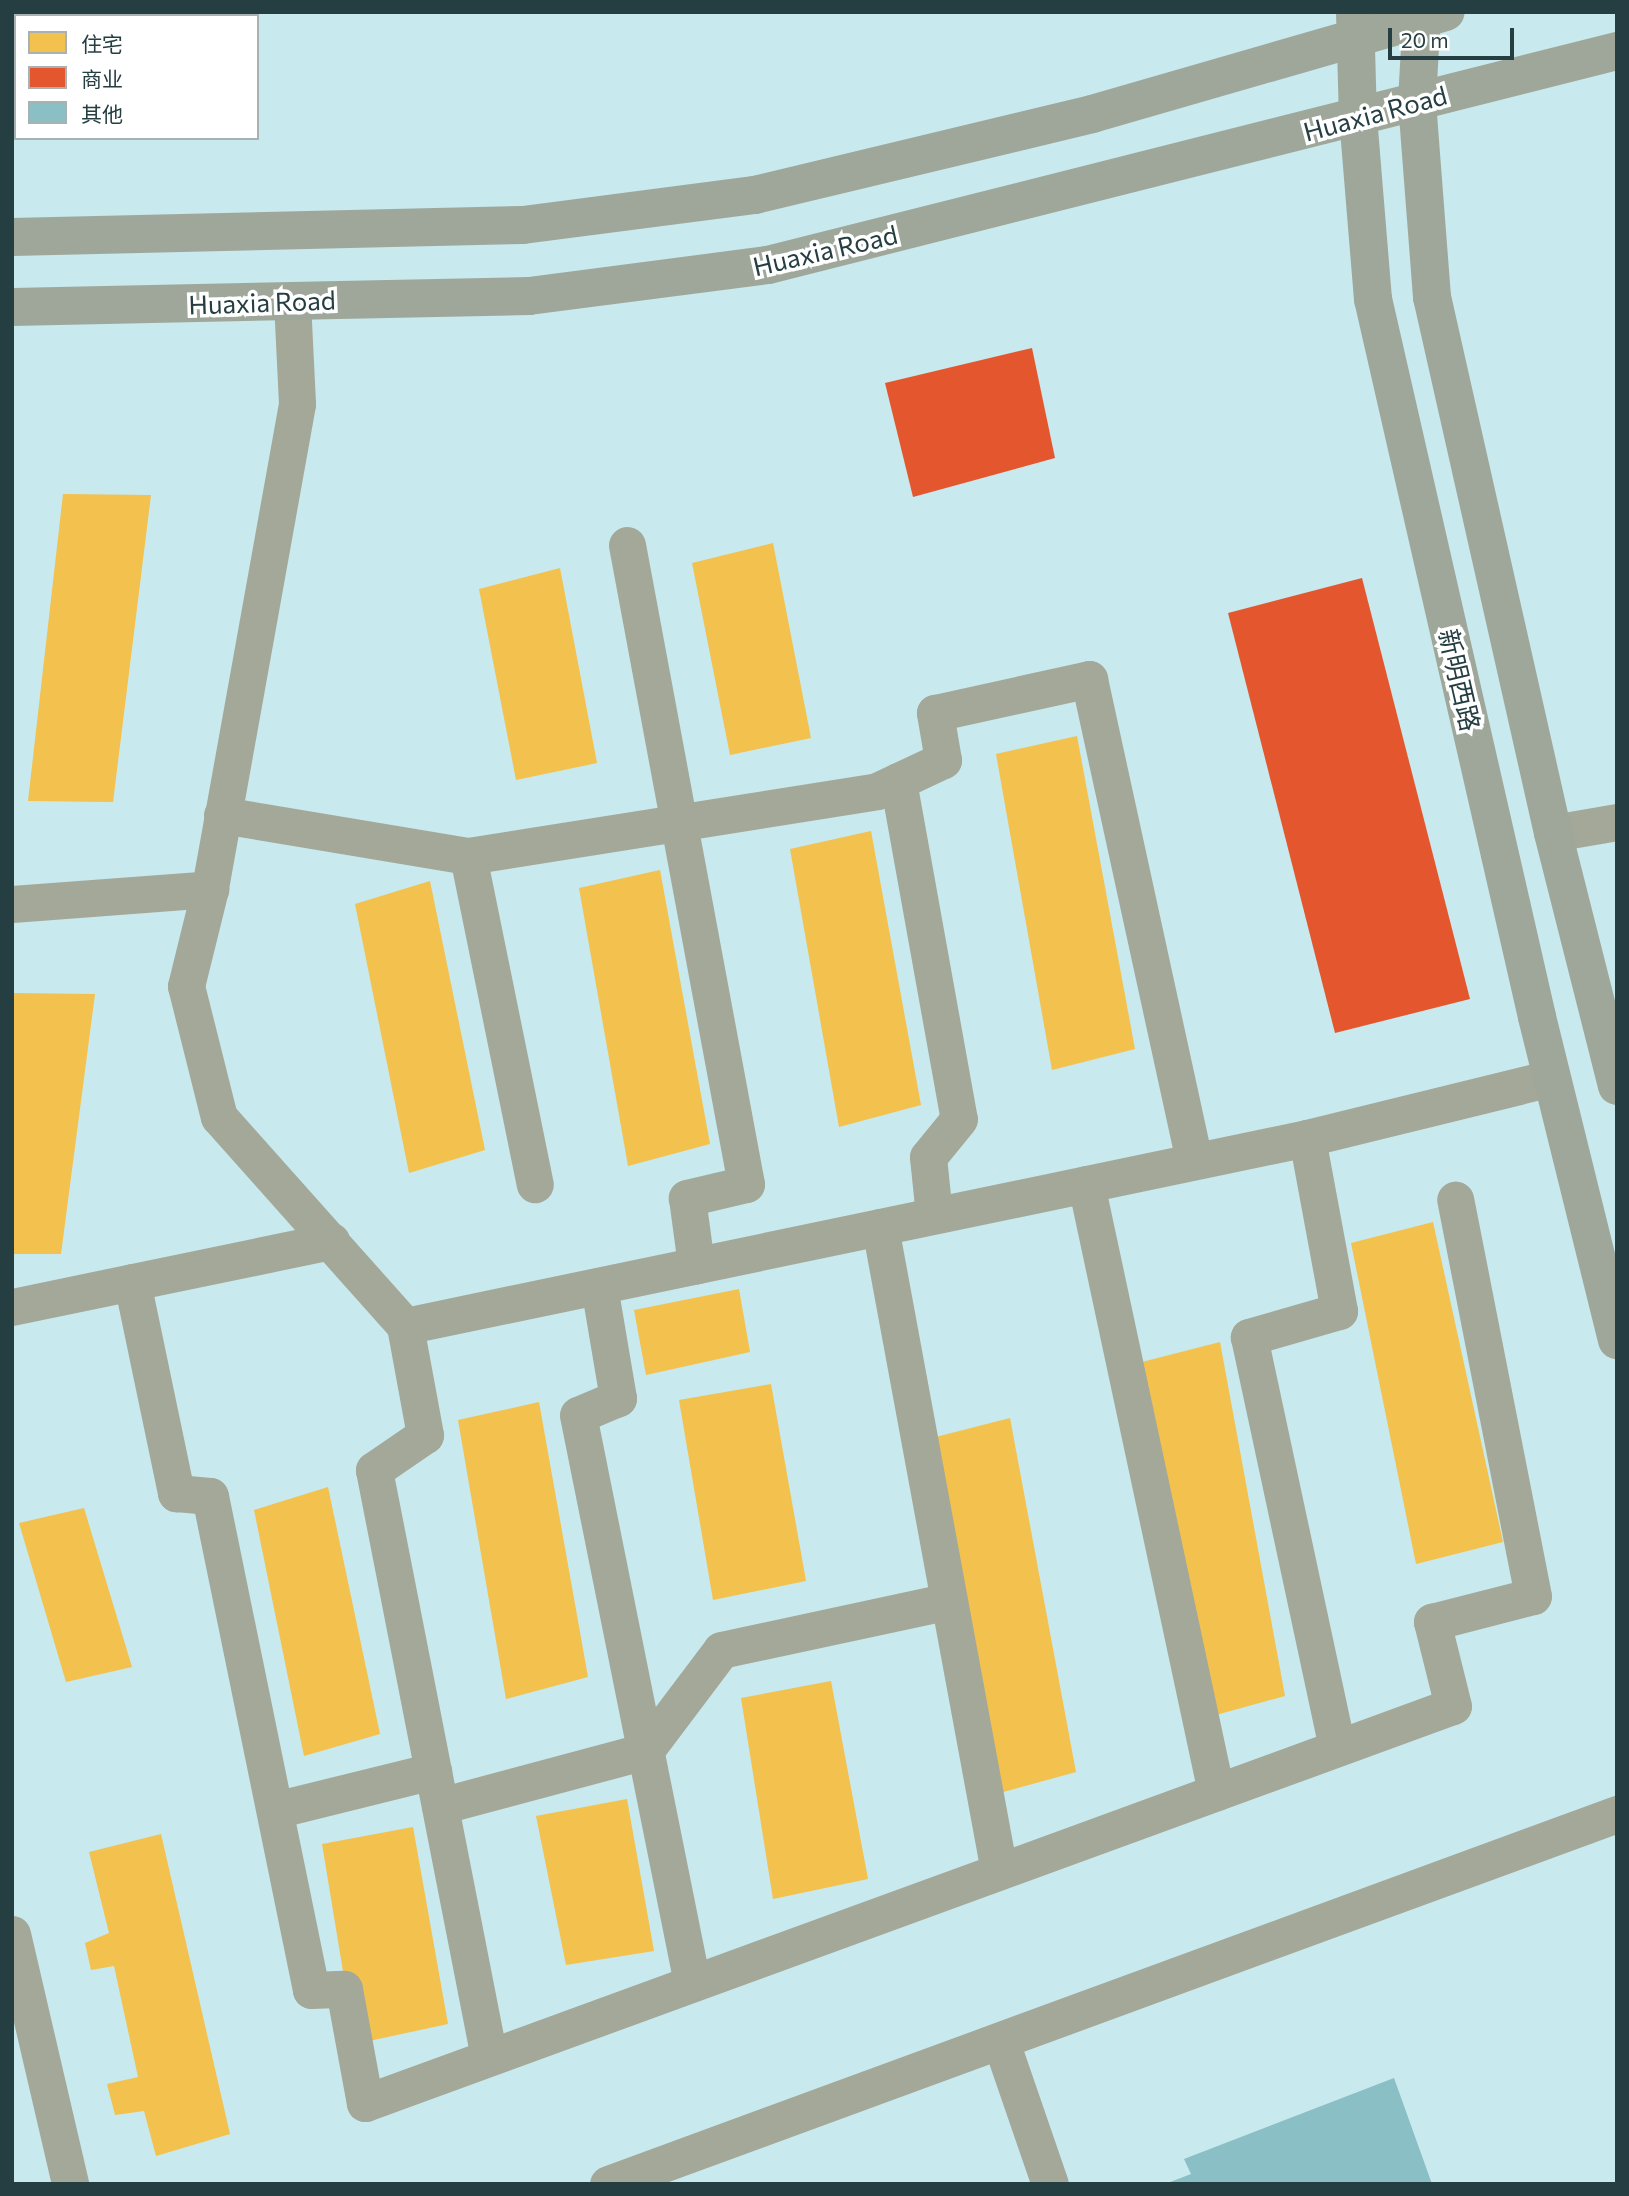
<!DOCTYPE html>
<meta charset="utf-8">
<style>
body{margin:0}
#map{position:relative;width:1629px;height:2196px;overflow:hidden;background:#c8e9ee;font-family:Commissioner,"Noto Sans SC",sans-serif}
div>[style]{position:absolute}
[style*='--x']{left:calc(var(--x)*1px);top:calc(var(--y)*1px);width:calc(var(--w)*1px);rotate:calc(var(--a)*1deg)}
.homes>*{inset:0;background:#f2c14e}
.shops>*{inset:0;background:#e4572e}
.building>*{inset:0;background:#8abfc5}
.street>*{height:37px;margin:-18.5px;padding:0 18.5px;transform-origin:18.5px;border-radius:18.5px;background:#a4a899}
.secondary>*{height:38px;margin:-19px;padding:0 19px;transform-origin:19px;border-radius:19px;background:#9fa79a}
span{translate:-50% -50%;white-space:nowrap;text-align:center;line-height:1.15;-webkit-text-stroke:7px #fff;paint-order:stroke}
.street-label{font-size:26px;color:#253e42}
.frame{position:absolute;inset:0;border:14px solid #253e42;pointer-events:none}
.legend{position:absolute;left:14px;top:14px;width:245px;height:126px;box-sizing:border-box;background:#fff;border:2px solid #a8b2b3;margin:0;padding:9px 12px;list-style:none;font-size:21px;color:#253e42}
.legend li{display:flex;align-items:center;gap:14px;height:35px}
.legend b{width:35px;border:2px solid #a8b2b3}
.scale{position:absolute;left:1388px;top:28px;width:126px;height:32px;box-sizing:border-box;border:4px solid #253e42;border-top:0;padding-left:9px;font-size:21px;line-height:24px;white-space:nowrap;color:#253e42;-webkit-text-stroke:5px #fff;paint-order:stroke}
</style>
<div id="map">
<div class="homes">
<div style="clip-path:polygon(63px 494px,151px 495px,113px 802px,28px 801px)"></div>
<div style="clip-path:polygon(773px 543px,811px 738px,730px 755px,692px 563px)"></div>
<div style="clip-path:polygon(560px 568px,597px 763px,516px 780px,479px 589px)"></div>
<div style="clip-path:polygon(1077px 736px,1135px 1049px,1052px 1070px,996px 754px)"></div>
<div style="clip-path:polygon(871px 831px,921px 1105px,839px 1127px,790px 849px)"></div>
<div style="clip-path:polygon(660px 870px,710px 1144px,628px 1166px,579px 888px)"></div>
<div style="clip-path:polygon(430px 881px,485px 1150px,409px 1173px,355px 904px)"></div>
<div style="clip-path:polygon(12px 993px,95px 994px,61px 1254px,12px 1254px)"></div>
<div style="clip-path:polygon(1433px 1222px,1503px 1542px,1416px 1564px,1351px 1243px)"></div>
<div style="clip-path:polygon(739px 1289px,750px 1352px,646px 1375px,634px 1310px)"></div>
<div style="clip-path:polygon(1220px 1342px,1285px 1696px,1205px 1718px,1138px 1363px)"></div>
<div style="clip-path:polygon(771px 1384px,806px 1581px,713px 1600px,679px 1400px)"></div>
<div style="clip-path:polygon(539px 1402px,588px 1677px,506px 1699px,458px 1420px)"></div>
<div style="clip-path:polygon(1010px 1418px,1076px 1772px,996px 1794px,928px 1439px)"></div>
<div style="clip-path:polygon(328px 1487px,380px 1734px,304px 1756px,254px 1510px)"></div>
<div style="clip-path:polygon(84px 1508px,132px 1667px,66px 1682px,19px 1523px)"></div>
<div style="clip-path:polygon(831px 1681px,868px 1879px,773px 1899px,741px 1698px)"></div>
<div style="clip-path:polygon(627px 1799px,654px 1951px,566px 1965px,536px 1816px)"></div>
<div style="clip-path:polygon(413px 1827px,448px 2024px,355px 2044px,322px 1844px)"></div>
<div style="clip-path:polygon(161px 1834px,230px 2134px,156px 2156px,144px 2111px,115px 2115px,107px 2084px,138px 2077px,114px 1966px,91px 1970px,85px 1943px,109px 1933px,89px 1852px)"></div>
</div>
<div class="shops">
<div style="clip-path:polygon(1032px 348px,1055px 458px,913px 497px,885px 383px)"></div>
<div style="clip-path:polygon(1362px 578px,1470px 999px,1335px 1033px,1228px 613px)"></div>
</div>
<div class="building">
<div style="clip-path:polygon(1394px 2078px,1432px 2184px,1165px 2184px,1191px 2174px,1184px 2159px)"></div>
</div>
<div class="street">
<div style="--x:292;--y:301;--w:103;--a:87.2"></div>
<div style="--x:297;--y:404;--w:493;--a:100.2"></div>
<div style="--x:210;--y:889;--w:100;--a:103.9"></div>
<div style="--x:186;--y:986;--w:135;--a:75.9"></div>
<div style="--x:219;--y:1117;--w:280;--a:48.3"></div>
<div style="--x:405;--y:1326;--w:921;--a:-11.77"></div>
<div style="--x:1307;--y:1138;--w:251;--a:-13.8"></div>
<div style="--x:627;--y:545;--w:650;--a:79.45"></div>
<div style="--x:746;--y:1184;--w:61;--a:166.7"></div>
<div style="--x:687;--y:1198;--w:68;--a:82.3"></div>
<div style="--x:898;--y:781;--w:343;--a:79.8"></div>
<div style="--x:959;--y:1119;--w:49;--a:129.2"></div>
<div style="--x:928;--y:1157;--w:58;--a:84.1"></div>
<div style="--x:222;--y:815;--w:249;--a:9.5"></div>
<div style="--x:468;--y:856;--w:414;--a:-9"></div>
<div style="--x:877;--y:791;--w:73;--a:-25.2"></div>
<div style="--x:943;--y:760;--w:48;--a:-99.7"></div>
<div style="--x:935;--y:713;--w:158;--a:-12.4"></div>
<div style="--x:1089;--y:679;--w:493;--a:77.7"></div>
<div style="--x:1553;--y:833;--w:65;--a:-9.8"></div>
<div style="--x:468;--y:856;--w:335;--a:78.5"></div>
<div style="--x:12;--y:904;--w:199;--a:-4.3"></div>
<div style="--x:1307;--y:1138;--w:176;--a:79.5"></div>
<div style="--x:1339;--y:1311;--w:94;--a:163.9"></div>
<div style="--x:1249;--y:1337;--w:420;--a:77.9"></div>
<div style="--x:1086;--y:1184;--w:622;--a:77.93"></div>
<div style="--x:880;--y:1227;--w:655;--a:79.53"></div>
<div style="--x:132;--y:1282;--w:216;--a:78.2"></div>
<div style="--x:176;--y:1493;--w:34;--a:5"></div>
<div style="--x:210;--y:1496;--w:504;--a:78.44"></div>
<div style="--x:311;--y:1990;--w:33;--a:-2"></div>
<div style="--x:344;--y:1989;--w:116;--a:79.6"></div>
<div style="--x:365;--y:2103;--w:1158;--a:-20.05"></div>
<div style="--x:1453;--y:1706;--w:87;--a:-104"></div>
<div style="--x:1432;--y:1622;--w:104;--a:-14.4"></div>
<div style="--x:1533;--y:1596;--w:404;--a:-101.1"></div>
<div style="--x:599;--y:1286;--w:114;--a:80.4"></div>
<div style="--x:618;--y:1398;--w:43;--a:157"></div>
<div style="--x:578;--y:1415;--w:579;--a:78.65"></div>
<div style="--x:12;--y:1307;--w:326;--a:-11.7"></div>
<div style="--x:405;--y:1326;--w:111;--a:79.6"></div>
<div style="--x:425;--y:1435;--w:62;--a:145.5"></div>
<div style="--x:374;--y:1470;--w:598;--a:78.92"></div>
<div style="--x:440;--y:1806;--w:212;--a:-15"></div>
<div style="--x:645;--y:1751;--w:126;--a:-53"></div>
<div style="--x:721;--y:1650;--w:233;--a:-12.1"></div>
<div style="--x:275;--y:1810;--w:163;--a:-13.9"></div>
<div style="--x:12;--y:1934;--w:257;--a:76.9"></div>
<div style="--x:1001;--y:2042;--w:150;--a:71"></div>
<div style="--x:608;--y:2184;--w:1075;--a:-20.14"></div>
</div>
<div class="secondary">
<div style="--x:1355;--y:12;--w:105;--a:88.4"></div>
<div style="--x:1358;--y:117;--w:183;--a:85.3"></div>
<div style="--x:1373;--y:299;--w:736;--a:77.13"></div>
<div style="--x:1537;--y:1017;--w:333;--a:76.1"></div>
<div style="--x:1422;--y:12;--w:90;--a:93.2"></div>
<div style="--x:1417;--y:102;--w:196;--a:85.6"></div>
<div style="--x:1432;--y:297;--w:549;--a:77.28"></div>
<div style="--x:1553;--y:833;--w:261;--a:75.8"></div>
<div style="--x:12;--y:237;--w:511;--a:-1.35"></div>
<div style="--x:523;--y:225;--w:234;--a:-7.4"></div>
<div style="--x:755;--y:195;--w:347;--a:-13.5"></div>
<div style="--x:1092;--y:114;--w:368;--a:-16.1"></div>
<div style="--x:12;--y:307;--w:517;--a:-1.22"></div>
<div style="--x:529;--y:296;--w:241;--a:-7.4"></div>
<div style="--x:768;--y:265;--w:876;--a:-14.15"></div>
</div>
<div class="street-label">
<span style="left:1375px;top:113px;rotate:-15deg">Huaxia Road</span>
<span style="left:825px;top:250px;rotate:-13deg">Huaxia Road</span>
<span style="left:262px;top:302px;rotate:-2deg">Huaxia Road</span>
<span style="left:1460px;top:680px;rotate:77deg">新明西路</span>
</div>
<div class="frame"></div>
<ul class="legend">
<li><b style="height:19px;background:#f2c14e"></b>住宅</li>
<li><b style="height:19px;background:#e4572e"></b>商业</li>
<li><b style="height:19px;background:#8abfc5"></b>其他</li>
</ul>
<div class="scale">20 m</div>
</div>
